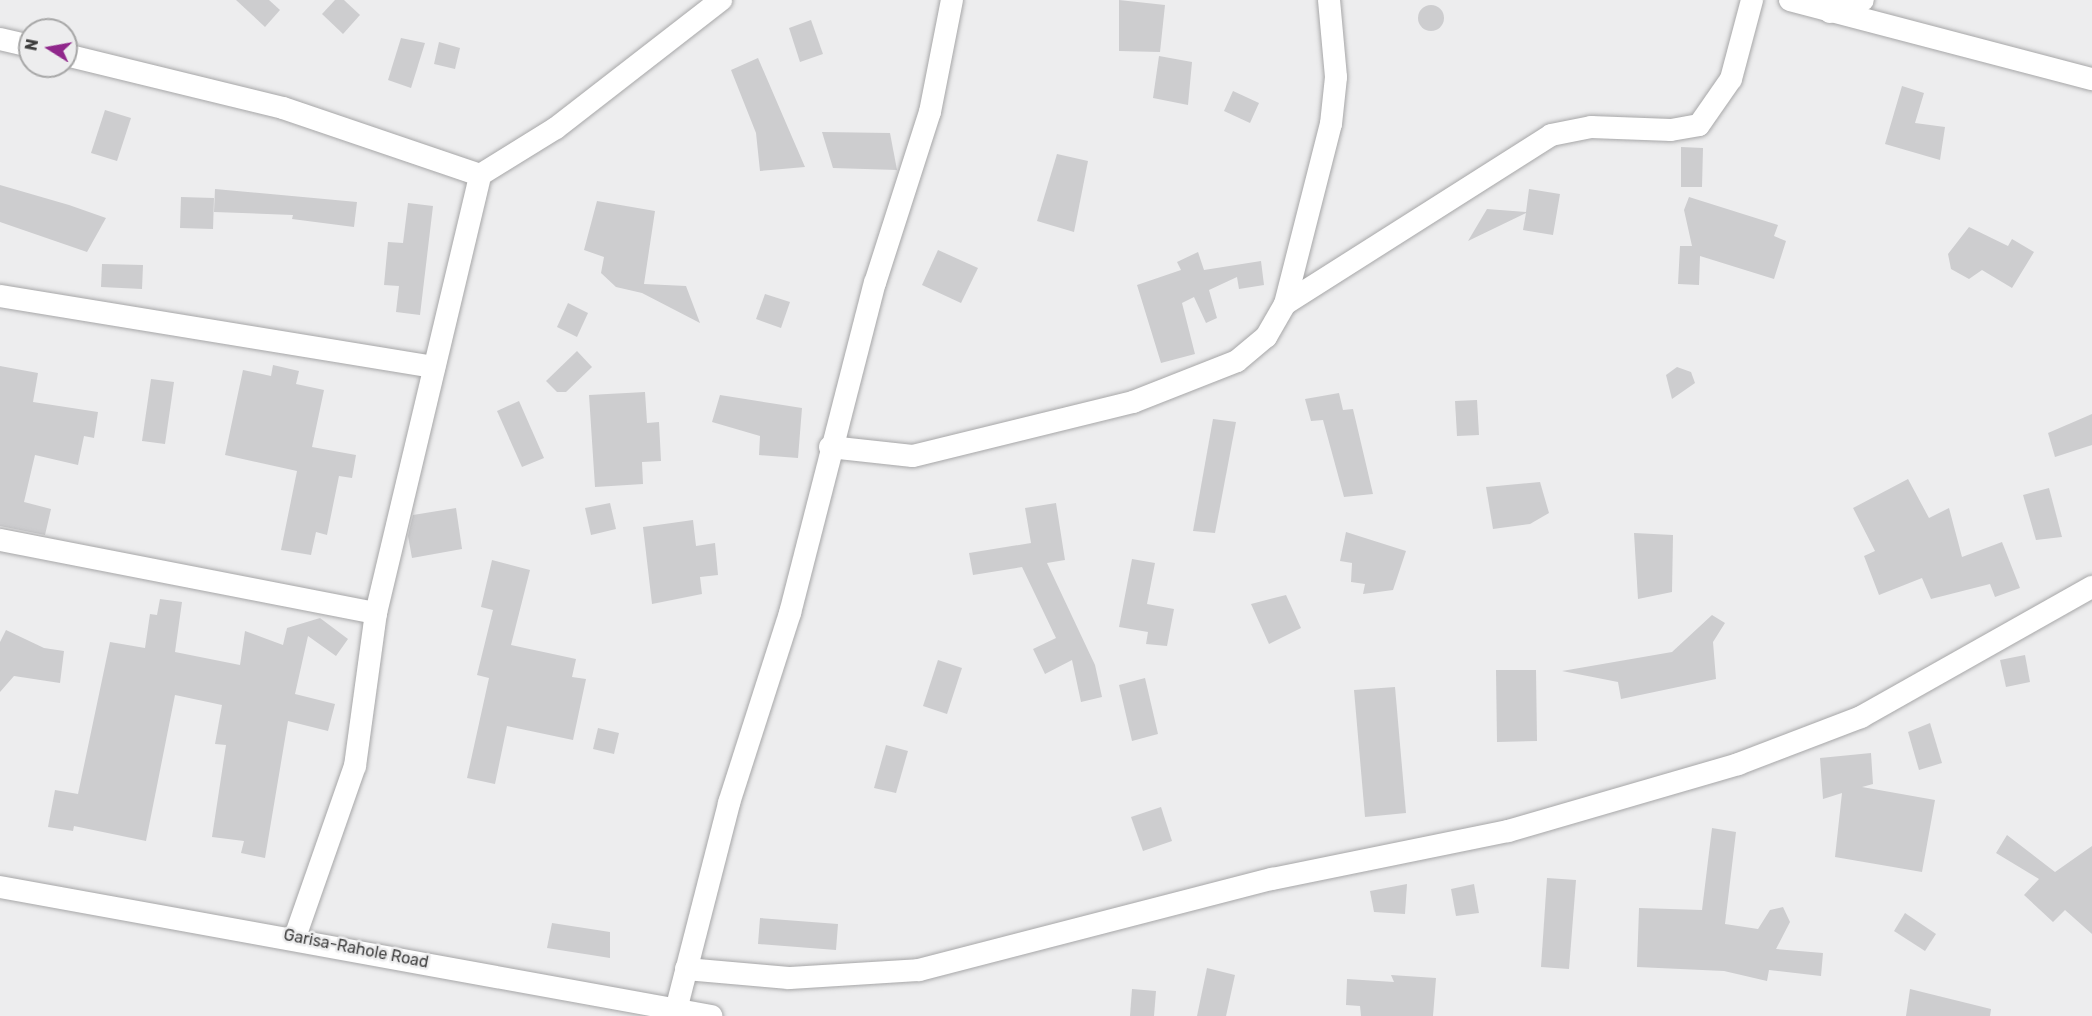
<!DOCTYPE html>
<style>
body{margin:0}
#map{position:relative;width:2092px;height:1016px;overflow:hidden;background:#ededee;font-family:Rubik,sans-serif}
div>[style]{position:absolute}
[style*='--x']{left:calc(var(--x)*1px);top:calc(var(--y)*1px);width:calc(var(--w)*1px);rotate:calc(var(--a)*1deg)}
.building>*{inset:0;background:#cdcdcf}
.round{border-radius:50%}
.roads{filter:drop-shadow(0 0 2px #a7a7a8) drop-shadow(0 0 2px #a7a7a8)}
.street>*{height:22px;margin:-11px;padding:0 11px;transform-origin:11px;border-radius:11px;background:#fff}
span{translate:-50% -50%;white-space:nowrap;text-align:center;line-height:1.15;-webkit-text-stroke:5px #ededee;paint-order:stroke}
.street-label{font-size:16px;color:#3d3d3d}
.north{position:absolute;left:18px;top:18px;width:60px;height:60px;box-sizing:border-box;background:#ededee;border:2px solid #a7a7a7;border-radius:50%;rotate:281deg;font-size:16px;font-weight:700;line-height:24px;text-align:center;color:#3d3d3d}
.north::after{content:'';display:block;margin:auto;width:21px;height:27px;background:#90278b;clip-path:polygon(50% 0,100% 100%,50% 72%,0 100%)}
</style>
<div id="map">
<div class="building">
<div style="clip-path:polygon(236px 0,269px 0,280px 10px,265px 27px)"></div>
<div style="clip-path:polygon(335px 0,344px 0,360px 15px,343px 34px,322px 14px)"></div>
<div style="clip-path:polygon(1119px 0,1165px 5px,1160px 52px,1119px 51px)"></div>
<div class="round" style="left:1418px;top:5px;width:26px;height:26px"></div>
<div style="clip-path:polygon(811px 20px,823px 54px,800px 62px,789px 28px)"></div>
<div style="clip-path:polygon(401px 38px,425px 43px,411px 88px,388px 80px)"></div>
<div style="clip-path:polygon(439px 42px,460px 48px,455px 69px,434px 64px)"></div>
<div style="clip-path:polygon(1159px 56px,1192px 62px,1188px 105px,1153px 98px)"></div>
<div style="clip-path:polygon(758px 58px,792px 137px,805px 167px,760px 171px,756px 133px,731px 70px)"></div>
<div style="clip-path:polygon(1902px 86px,1924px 93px,1915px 123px,1945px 127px,1940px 160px,1885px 144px)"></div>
<div style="clip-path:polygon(1233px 91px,1259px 103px,1250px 123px,1224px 111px)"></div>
<div style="clip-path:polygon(105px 110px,131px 118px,117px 161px,91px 153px)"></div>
<div style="clip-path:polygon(822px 132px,890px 133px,897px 170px,833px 168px)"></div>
<div style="clip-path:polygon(1681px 147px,1703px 148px,1702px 187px,1681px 187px)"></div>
<div style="clip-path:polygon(1057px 154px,1088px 161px,1074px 232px,1037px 221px)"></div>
<div style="clip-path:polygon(0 185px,69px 205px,106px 218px,87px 252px,0 222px)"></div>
<div style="clip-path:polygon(215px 189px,357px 202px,354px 227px,292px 219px,293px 215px,214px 212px)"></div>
<div style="clip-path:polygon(1529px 189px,1560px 194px,1553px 235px,1523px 230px,1526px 213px,1468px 241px,1487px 209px,1526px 212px)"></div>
<div style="clip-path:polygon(181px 197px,214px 198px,213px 229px,180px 228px)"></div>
<div style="clip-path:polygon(1689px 197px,1778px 225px,1774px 236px,1786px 241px,1774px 279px,1700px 256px,1699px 285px,1678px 284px,1680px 246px,1692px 246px,1684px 210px)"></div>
<div style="clip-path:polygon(597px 201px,655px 211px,644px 284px,686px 286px,700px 323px,642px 293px,616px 287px,601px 273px,604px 257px,584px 250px)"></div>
<div style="clip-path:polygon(408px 203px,433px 206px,420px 315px,396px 312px,399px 286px,384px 285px,388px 242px,403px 243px)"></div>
<div style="clip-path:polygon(1969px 227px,2008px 246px,2012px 239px,2034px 252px,2012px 288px,1982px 270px,1969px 279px,1951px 269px,1948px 254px)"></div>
<div style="clip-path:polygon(938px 250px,978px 268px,961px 303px,922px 285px)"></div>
<div style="clip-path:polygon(1198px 252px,1204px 270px,1261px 261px,1264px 285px,1239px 289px,1237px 277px,1209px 290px,1217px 318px,1206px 323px,1194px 297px,1182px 303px,1195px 354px,1161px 363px,1137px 285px,1181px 270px,1177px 262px)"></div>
<div style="clip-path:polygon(102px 264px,143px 265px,142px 289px,101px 287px)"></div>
<div style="clip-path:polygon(765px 294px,790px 302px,781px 328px,756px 319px)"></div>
<div style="clip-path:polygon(568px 303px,588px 313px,577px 337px,557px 327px)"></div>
<div style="clip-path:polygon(577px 351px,592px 367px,566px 392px,557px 392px,546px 381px)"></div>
<div style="clip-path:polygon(273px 365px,299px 371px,296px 384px,324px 390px,312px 447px,356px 455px,352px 478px,339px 476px,327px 535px,316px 532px,311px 555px,281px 550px,297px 471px,225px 455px,243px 370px,271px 376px)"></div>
<div style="clip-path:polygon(0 366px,38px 373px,33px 402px,98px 412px,94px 438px,84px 436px,78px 465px,35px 455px,24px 502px,51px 509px,45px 535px,0 526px)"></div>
<div style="clip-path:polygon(1677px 367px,1691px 372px,1695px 383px,1672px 399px,1666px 375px)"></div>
<div style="clip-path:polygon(151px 379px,174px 382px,165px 444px,142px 441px)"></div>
<div style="clip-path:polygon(645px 392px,647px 423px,659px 422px,661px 461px,642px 462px,643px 484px,595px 487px,589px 395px)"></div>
<div style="clip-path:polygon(1339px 393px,1343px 410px,1353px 409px,1373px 494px,1344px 497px,1323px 420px,1311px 421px,1305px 399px)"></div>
<div style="clip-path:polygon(720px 395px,802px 408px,798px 458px,759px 455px,760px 436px,712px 422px)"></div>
<div style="clip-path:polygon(1477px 400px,1479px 435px,1457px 436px,1455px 401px)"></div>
<div style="clip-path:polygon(519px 401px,544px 458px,522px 467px,497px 411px)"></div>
<div style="clip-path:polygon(2092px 414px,2092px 445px,2055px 457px,2048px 433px)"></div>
<div style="clip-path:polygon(1213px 419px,1236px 422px,1215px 533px,1193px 531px)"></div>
<div style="clip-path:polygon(1908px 479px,1929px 518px,1949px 508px,1962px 557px,2002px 542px,2020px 588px,1995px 597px,1990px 584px,1931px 599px,1922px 578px,1879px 595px,1864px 556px,1875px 551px,1853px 508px)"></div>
<div style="clip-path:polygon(1540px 482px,1549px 513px,1530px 524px,1493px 529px,1486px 487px)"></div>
<div style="clip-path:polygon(2049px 488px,2062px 537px,2036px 540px,2023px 495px)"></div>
<div style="clip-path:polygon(610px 503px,616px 529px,591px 535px,585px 508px)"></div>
<div style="clip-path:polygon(1056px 503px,1065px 560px,1047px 563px,1095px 665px,1102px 697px,1081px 702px,1072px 660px,1045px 674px,1033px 649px,1056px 638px,1022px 567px,973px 575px,969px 553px,1031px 543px,1025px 508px)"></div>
<div style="clip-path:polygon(456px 508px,462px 549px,412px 558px,408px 536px,413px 515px)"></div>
<div style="clip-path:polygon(693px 520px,696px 546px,715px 543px,718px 575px,700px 577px,702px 594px,652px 604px,643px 527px)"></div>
<div style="clip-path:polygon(1346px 532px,1406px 551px,1393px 590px,1363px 594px,1365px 584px,1351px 582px,1352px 563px,1340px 561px)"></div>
<div style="clip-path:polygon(1634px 533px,1673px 535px,1672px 592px,1638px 599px)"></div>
<div style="clip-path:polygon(1132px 559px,1155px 563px,1147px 604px,1174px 609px,1167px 646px,1146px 644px,1148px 632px,1119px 627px)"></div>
<div style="clip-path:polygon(492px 560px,530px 570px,511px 645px,576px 659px,572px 677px,586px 679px,573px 740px,507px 726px,495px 784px,467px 778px,489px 678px,477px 675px,493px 610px,481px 607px)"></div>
<div style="clip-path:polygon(1286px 595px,1301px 628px,1269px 644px,1251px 604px)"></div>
<div style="clip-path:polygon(160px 599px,182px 602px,175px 652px,240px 665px,245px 631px,283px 645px,287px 628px,320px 618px,348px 639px,336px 656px,308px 636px,295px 694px,335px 704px,328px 731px,288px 721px,265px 858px,241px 853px,244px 841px,212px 837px,226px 745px,215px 744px,222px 705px,175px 695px,146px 841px,74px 826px,73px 831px,48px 827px,55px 790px,78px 794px,110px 642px,145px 648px,150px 614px,157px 615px)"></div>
<div style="clip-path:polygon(1712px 615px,1725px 623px,1713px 642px,1716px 679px,1621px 699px,1618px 682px,1562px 671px,1672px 652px)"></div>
<div style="clip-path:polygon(6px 630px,44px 648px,64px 651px,60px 683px,14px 676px,0 692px,0 642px)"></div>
<div style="clip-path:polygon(2025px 655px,2030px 682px,2006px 687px,2000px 660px)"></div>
<div style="clip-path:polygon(938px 660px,962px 668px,947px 714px,923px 706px)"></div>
<div style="clip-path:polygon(1496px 670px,1536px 670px,1537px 741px,1497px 742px)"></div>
<div style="clip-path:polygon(1145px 678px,1158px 734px,1132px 741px,1119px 685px)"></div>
<div style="clip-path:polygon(1395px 687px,1406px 813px,1365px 817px,1354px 690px)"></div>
<div style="clip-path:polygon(1930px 723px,1942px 763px,1919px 770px,1908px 732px)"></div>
<div style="clip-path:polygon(598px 728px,619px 733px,614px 754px,593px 749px)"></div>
<div style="clip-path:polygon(886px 745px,908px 751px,896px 793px,874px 788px)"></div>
<div style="clip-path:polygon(1871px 753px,1873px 784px,1862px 787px,1935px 800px,1922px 872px,1835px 857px,1842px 793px,1823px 799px,1820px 758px)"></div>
<div style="clip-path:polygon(1161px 807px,1172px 841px,1143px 851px,1131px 817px)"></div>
<div style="clip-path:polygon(1712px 828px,1736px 832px,1725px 924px,1758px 929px,1770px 910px,1783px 907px,1790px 922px,1776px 949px,1823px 953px,1821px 976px,1769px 970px,1767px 981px,1724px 971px,1637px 967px,1639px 908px,1702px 910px)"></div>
<div style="clip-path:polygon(2007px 835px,2055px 872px,2092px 846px,2092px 934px,2065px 910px,2053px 922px,2024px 895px,2039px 879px,1996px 853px)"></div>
<div style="clip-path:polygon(1547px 878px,1576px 880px,1569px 969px,1541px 967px)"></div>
<div style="clip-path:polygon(1407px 884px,1405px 914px,1374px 912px,1370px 891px)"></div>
<div style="clip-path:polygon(1474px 884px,1479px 913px,1456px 916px,1451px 889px)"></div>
<div style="clip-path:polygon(1905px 913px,1936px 934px,1925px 951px,1894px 931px)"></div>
<div style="clip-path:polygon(760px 918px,838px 924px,836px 950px,758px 944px)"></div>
<div style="clip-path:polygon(552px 923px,610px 932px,610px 958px,547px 948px)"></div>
<div style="clip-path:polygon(1207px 968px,1235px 975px,1226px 1016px,1197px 1016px)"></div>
<div style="clip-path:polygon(1391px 975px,1436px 978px,1433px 1016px,1361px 1016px,1360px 1006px,1346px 1005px,1347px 979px,1394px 982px)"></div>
<div style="clip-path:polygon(1132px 989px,1156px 991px,1154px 1016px,1130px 1016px)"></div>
<div style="clip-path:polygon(1910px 989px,1991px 1009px,1990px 1016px,1906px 1016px)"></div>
</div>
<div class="roads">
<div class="street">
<div style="--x:1790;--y:0;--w:312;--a:14.7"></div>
<div style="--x:1830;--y:12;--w:35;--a:-20"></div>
<div style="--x:0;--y:39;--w:31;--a:13"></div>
<div style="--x:66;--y:55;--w:223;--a:13.7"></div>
<div style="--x:283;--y:108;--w:208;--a:18.8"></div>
<div style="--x:480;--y:175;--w:89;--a:-31.7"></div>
<div style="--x:556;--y:128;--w:209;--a:-37.8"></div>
<div style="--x:0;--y:296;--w:440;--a:9.3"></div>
<div style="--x:1285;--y:304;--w:315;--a:-32.4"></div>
<div style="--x:1551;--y:135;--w:41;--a:-11.3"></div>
<div style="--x:1591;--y:127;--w:80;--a:2.1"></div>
<div style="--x:1671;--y:130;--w:28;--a:-10"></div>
<div style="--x:1699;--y:125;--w:56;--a:-55.2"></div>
<div style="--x:1731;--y:79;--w:82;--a:-75.1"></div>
<div style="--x:830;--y:447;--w:83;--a:6.2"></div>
<div style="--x:913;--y:456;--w:227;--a:-13.8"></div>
<div style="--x:1133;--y:402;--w:112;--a:-21.5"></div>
<div style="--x:1237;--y:361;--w:38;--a:-40"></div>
<div style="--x:1266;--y:337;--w:38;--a:-60"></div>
<div style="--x:1285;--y:304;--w:186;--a:-75.7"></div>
<div style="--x:1331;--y:124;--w:47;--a:-83.9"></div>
<div style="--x:1336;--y:77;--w:77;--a:-95.2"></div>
<div style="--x:0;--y:540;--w:383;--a:11"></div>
<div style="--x:0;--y:887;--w:723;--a:10.28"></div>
<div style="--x:295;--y:937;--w:181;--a:-70.7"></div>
<div style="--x:355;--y:766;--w:154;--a:-82.2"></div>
<div style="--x:376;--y:613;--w:450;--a:-76.6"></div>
<div style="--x:686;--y:969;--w:103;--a:5"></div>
<div style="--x:789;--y:978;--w:130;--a:-3.5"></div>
<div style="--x:919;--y:970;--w:365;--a:-14.5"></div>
<div style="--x:1272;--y:879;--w:241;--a:-11.5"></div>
<div style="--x:1508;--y:831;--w:240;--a:-16.2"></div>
<div style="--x:1738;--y:764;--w:132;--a:-20.9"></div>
<div style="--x:1861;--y:717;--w:265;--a:-29.4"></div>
<div style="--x:676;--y:1010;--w:214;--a:-75.6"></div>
<div style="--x:729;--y:803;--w:200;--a:-72.2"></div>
<div style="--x:790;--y:613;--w:341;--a:-75.6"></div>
<div style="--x:875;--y:283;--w:180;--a:-72.2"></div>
<div style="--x:930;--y:112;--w:114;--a:-78.9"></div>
</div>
</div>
<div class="street-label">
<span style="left:356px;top:949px;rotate:11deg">Garisa-Rahole Road</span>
</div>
<div class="north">N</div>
</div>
